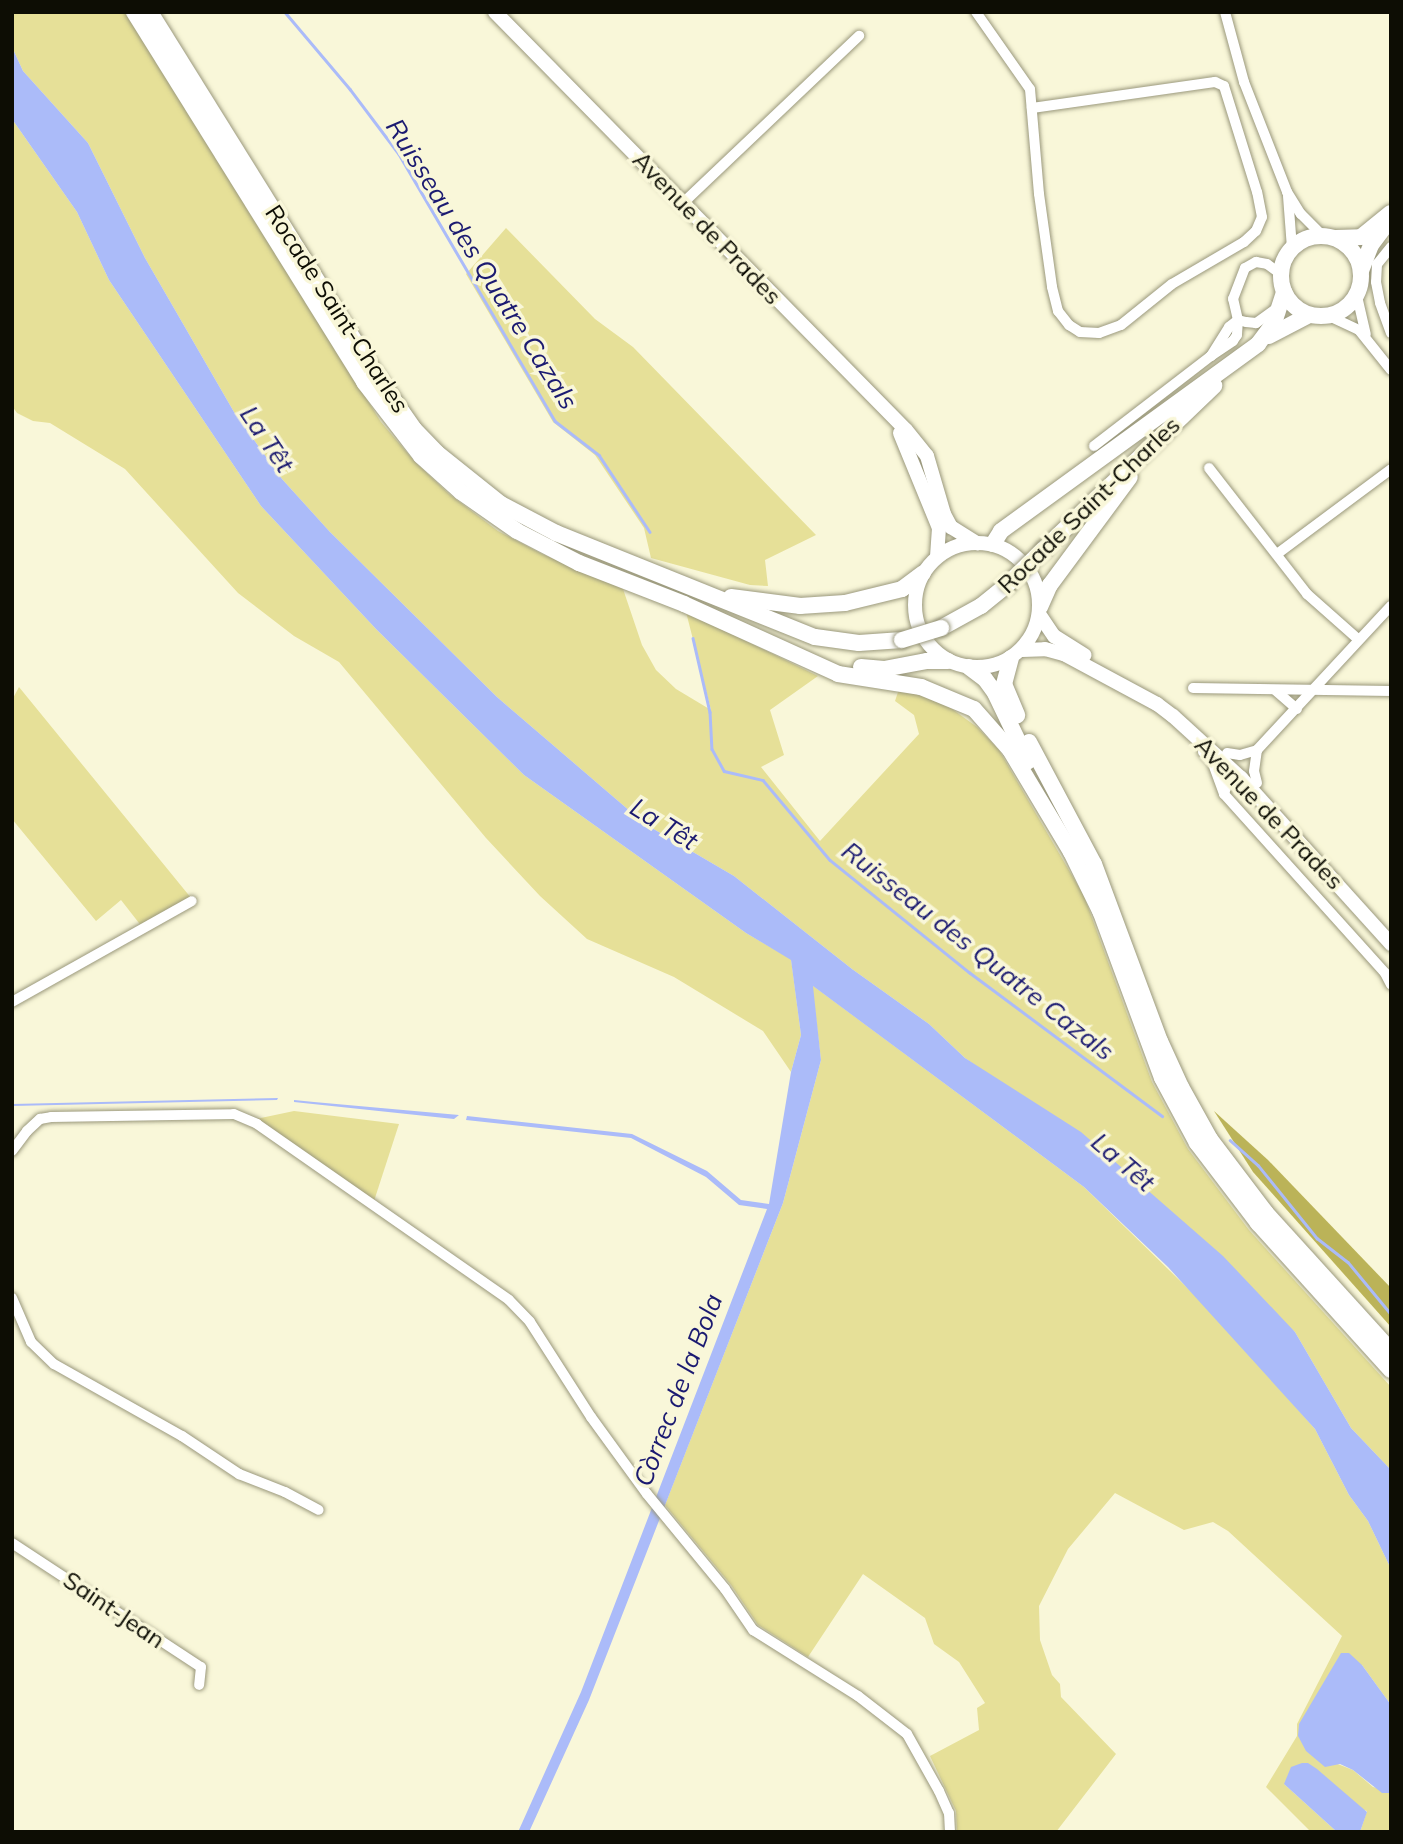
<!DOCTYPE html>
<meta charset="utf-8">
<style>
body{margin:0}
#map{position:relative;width:1403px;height:1844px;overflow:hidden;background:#f9f7d9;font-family:Mulish,sans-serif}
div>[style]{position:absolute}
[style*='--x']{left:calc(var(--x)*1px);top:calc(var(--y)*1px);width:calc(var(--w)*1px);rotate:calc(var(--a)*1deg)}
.green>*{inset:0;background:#e6e098}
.forest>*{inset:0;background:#bbb358}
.water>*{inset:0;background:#abbbf9}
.stream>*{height:2.5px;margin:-1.25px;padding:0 1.25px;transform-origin:1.25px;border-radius:1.25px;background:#abbbf9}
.roads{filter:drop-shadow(0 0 2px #9a987c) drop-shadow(0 0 2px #9a987c)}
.minor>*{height:10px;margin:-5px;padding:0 5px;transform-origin:5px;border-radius:5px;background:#fff}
.secondary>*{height:14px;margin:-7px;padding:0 7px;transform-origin:7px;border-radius:7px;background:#fff}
.secondary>.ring{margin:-7px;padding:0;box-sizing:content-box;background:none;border:14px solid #fff;border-radius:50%}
.primary>*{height:16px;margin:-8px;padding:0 8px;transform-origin:8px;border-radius:8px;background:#fff}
.primary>.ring{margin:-8px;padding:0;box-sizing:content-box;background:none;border:16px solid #fff;border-radius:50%}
.trunk>*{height:16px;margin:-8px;padding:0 8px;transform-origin:8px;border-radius:8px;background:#fff}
.bridges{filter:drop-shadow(0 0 2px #9a987c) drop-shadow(0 0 2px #9a987c)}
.primary-bridge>*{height:16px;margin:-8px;padding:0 8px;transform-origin:8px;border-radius:8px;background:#fff}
span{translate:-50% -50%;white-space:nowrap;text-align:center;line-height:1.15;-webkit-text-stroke:7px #f9f7d9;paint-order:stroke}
.street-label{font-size:24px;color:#0d0d04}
.water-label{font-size:26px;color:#1b1a71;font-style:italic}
.frame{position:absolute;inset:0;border:14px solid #0d0d04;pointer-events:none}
</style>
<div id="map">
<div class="green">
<div style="clip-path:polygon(12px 12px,125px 12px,381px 422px,415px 462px,449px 494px,498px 531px,542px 554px,622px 586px,642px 645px,656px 670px,676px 689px,711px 710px,686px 612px,818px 676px,770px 710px,784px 755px,761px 767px,820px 841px,919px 734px,914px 715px,895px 701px,899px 689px,941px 701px,977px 727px,999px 750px,1084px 896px,1152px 1082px,1188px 1149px,1249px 1230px,1391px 1387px,1391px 1470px,1351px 1428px,1295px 1332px,1012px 1091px,965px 1058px,929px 1024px,852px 969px,734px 876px,645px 824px,497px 697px,330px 532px,282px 479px,234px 412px,145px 258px,88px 143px,23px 71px,12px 47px)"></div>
<div style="clip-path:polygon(12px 119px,77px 212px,109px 280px,261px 506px,376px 629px,524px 775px,746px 933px,791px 959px,801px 1035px,791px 1072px,763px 1031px,674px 977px,587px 939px,540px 896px,486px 838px,339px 662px,294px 636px,238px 593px,125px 469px,50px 423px,33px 421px,17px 413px,12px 406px)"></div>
<div style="clip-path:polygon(506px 228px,595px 319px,633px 347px,816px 535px,765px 560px,768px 586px,750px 585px,651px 558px,644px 528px,595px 455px,553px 422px,466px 274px)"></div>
<div style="clip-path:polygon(19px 687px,196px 904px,146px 932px,121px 900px,96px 921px,12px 819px,12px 700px)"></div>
<div style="clip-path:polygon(812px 985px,1084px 1187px,1212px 1312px,1315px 1429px,1349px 1495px,1368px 1521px,1391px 1569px,1391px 1705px,1362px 1665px,1335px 1763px,1353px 1770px,1373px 1787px,1391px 1791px,1391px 1832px,1360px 1832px,1367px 1811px,1284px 1784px,1337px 1832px,1311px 1832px,1266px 1787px,1297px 1736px,1297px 1724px,1342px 1636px,1228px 1531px,1213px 1522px,1184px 1530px,1115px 1493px,1068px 1549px,1039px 1606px,1040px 1640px,1052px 1675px,1060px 1684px,1061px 1697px,1116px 1754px,1056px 1832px,957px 1832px,956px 1811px,930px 1756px,979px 1730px,977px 1708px,985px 1703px,959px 1662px,934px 1644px,925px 1618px,863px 1574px,808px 1657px,758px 1625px,731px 1585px,665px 1505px,783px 1203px,821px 1060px)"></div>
<div style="clip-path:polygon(294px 1111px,399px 1124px,374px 1201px,256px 1119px)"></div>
</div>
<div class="forest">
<div style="clip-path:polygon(1214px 1111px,1268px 1160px,1391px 1288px,1391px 1327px,1253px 1172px)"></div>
</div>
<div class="water">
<div style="clip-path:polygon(12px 47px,23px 71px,88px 143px,145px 258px,234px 412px,282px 479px,330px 532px,497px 697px,645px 824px,734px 876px,852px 969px,929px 1024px,965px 1058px,1081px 1132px,1223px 1256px,1295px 1332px,1351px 1428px,1391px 1470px,1391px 1569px,1368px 1521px,1349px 1495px,1315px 1429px,1168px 1267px,1084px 1187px,813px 986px,821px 1060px,783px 1203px,589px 1700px,529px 1832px,518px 1832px,581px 1692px,767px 1209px,739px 1205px,706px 1177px,631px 1138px,466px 1120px,467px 1116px,632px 1134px,707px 1171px,741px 1200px,769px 1204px,791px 1072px,801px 1035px,791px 960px,746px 933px,524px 775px,376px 629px,261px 506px,109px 280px,77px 212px,12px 119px)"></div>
<div style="clip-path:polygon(278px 1098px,277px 1100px,12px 1106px,12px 1104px)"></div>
<div style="clip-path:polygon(294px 1100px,314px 1102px,459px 1115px,454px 1119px,294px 1102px)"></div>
<div style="clip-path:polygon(1341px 1653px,1349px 1653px,1362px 1665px,1391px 1705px,1389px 1793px,1382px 1793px,1353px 1770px,1340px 1764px,1325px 1767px,1306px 1751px,1298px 1736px,1299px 1724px)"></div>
<div style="clip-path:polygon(1302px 1763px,1308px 1763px,1317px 1769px,1367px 1812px,1360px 1832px,1337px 1832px,1284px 1784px,1291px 1767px)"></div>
</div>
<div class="stream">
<div style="--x:285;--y:12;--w:101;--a:49.8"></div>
<div style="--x:350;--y:89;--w:81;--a:53"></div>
<div style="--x:399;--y:154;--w:309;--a:59.7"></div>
<div style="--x:555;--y:421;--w:56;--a:37.7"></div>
<div style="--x:599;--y:455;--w:92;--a:56.5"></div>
<div style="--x:693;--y:638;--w:76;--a:77.1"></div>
<div style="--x:710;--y:712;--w:37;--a:87"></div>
<div style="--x:712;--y:749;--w:25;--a:61"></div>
<div style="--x:724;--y:771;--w:40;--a:13"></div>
<div style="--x:763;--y:780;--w:104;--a:50.1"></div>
<div style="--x:830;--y:860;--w:179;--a:38.9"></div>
<div style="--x:969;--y:972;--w:241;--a:36.7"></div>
<div style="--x:1230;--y:1140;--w:38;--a:42"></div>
<div style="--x:1258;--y:1165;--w:94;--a:51.1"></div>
<div style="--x:1317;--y:1238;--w:39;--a:38"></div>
<div style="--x:1348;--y:1262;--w:67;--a:50.4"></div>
</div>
<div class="roads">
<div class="minor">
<div style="--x:976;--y:12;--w:94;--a:55"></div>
<div style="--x:1030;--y:89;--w:105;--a:85.1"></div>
<div style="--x:1039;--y:194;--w:94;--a:82"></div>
<div style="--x:1052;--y:287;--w:25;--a:76"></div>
<div style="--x:1058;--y:311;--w:18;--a:52"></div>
<div style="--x:1069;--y:325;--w:13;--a:32"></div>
<div style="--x:1080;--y:332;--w:19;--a:3"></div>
<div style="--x:1099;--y:333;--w:23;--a:-20"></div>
<div style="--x:1121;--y:325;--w:65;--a:-38.8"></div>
<div style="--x:1172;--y:284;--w:83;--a:-30.3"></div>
<div style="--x:1244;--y:242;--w:16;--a:-43"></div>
<div style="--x:1256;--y:231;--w:15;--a:-67"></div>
<div style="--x:1262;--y:217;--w:25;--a:-101"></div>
<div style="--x:1257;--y:192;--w:111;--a:-107.3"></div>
<div style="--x:1224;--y:86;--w:10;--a:-156"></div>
<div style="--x:1215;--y:82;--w:185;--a:171.9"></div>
<div style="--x:1225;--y:12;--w:73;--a:74.8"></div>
<div style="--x:1244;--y:82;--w:118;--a:68.6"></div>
<div style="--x:1287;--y:192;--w:26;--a:58"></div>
<div style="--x:1301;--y:214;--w:31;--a:45"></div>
<div style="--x:1288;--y:196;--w:52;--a:85.6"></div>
<div style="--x:683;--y:203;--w:243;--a:-43.5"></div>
<div style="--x:1391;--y:247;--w:22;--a:129"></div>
<div style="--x:1377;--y:264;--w:18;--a:93"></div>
<div style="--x:1376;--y:282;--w:21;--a:79"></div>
<div style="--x:1380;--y:303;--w:32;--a:70"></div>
<div style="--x:1357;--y:296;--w:39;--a:77"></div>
<div style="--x:1277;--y:308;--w:26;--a:144"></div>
<div style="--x:1256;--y:323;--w:10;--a:-174"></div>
<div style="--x:1246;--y:322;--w:8;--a:-166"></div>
<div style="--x:1238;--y:320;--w:22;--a:-103"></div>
<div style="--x:1233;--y:299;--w:33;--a:-69"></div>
<div style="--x:1245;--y:268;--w:13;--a:-29"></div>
<div style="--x:1256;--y:262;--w:11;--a:10"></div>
<div style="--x:1267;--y:264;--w:17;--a:36"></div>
<div style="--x:1329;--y:316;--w:33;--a:25"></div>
<div style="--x:1359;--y:330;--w:51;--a:51.3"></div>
<div style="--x:1238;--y:320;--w:15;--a:94"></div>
<div style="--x:1237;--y:335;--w:7;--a:124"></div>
<div style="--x:1233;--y:341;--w:27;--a:146"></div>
<div style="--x:1211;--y:356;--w:34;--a:-58"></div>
<div style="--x:1229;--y:327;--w:11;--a:-38"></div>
<div style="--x:1094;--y:446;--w:148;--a:-37.6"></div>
<div style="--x:1209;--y:468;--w:160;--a:52.1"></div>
<div style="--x:1307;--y:594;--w:69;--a:41.5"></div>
<div style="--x:1277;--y:554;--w:142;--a:-36.7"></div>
<div style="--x:1193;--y:688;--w:198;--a:0.9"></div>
<div style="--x:1275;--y:690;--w:29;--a:41"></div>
<div style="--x:1203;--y:752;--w:13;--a:45"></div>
<div style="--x:1212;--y:761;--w:35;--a:70"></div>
<div style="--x:1224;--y:794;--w:241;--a:48"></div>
<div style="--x:1385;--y:973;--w:13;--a:63"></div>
<div style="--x:1227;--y:753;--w:13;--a:9"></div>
<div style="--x:1240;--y:755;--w:18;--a:-16"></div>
<div style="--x:1257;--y:750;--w:197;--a:-47.1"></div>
<div style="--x:1257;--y:783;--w:12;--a:-104"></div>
<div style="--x:1254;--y:771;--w:21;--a:-82"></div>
<div style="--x:1224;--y:794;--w:14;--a:-73"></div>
<div style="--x:1228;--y:781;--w:13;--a:-13"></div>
<div style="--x:12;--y:1002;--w:206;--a:-29.3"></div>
<div style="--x:12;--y:1151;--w:25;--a:-53"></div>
<div style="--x:27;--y:1131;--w:18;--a:-43"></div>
<div style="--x:40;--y:1119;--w:11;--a:-10"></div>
<div style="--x:51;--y:1117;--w:183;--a:-0.9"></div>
<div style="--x:234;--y:1114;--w:25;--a:23"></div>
<div style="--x:257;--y:1124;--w:307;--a:34.9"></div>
<div style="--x:509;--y:1300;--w:30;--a:46"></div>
<div style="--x:530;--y:1322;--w:113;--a:57.3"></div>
<div style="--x:591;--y:1417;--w:95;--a:54"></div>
<div style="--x:647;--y:1494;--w:123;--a:50.6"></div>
<div style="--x:725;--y:1589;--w:50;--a:55.7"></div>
<div style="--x:753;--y:1630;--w:124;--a:32.2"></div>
<div style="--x:858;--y:1696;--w:62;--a:37.8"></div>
<div style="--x:907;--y:1734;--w:65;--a:60.7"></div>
<div style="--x:939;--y:1791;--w:24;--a:66"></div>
<div style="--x:949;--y:1813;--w:19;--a:87"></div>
<div style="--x:12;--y:1298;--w:48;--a:66.6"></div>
<div style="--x:31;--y:1342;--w:32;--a:44"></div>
<div style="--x:54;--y:1364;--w:147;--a:29.4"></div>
<div style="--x:182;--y:1436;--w:69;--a:33.7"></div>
<div style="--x:239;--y:1474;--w:49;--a:21.4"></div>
<div style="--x:285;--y:1492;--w:38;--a:28"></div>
<div style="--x:12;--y:1543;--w:226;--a:33.3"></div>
<div style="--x:201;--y:1667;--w:18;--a:96"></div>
</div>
<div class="secondary">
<div style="--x:495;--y:12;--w:586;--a:45.48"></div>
<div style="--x:906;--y:430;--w:33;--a:51"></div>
<div style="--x:927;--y:456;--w:60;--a:73.7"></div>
<div style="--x:944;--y:514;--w:15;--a:62"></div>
<div style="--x:951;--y:527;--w:31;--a:32"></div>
<div style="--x:900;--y:433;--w:103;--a:67.7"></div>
<div style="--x:939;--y:528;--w:28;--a:94"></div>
<div class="ring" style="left:915px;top:543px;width:110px;height:110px"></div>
<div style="--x:1039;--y:614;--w:27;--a:56"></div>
<div style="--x:1054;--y:636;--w:36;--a:32"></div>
<div style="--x:1022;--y:650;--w:23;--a:-2"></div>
<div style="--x:1045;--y:649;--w:20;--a:15"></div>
<div style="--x:1064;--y:654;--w:106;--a:28.3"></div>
<div style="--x:1157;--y:704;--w:20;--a:37"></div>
<div style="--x:1173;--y:716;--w:92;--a:42.4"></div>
<div style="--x:1241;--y:778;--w:224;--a:47.9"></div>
</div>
<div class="primary">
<div class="ring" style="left:1281px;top:236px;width:64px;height:64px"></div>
<div style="--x:1336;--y:238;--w:25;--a:-2"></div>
<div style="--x:1361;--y:237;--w:38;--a:-39"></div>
<div style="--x:1361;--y:271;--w:28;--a:-69"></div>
<div style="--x:1371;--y:245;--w:21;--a:-53"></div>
<div style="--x:1269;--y:336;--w:45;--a:-27.7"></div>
<div style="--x:993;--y:544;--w:15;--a:-58"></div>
<div style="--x:1001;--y:531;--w:318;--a:-36"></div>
<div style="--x:1258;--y:344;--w:26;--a:-53"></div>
<div style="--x:1274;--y:323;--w:33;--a:-72"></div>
<div style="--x:1044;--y:549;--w:236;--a:-43.8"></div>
<div style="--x:1040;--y:607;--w:24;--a:-66"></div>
<div style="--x:1050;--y:585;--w:134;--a:-53.5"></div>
<div style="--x:941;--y:628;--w:46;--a:-28.8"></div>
<div style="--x:981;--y:606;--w:35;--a:-39"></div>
<div style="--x:815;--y:637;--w:44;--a:7.8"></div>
<div style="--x:859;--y:643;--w:43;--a:-4"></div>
</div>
<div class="trunk">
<div style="--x:134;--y:12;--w:436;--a:58.1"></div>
<div style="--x:364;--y:382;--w:93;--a:52.4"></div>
<div style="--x:421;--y:456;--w:54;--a:42"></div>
<div style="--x:461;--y:492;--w:68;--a:34.9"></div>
<div style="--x:517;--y:531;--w:70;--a:27.3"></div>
<div style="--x:579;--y:563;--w:113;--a:21.3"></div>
<div style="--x:684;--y:604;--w:169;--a:24.4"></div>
<div style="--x:838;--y:674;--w:84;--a:8.9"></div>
<div style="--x:921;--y:687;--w:57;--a:22.5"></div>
<div style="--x:974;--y:709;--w:55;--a:48.7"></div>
<div style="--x:1010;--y:750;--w:119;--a:59.1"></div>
<div style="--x:1071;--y:852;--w:68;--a:63.8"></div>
<div style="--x:150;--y:12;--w:425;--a:58.1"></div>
<div style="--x:375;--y:373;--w:68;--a:55.1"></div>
<div style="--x:414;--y:429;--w:33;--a:46"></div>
<div style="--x:437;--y:453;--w:82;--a:38.6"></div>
<div style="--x:501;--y:504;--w:62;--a:27.8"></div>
<div style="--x:556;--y:533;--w:279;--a:21.9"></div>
<div style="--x:731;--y:597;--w:70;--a:7.4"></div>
<div style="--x:800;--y:606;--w:45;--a:-3.8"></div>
<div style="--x:845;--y:603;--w:59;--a:-13.8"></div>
<div style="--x:902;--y:589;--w:26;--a:-37"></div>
<div style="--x:1011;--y:658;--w:27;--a:105"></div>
<div style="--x:1004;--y:684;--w:34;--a:67"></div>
<div style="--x:861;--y:667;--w:23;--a:5"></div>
<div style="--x:884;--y:669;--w:44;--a:-10.5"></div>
<div style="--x:927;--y:661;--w:21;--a:0"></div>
<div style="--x:969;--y:667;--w:20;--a:37"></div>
<div style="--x:985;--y:679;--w:17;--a:54"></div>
<div style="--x:995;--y:693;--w:76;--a:64.4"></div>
<div style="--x:1029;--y:742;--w:138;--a:62"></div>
<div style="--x:1094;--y:864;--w:189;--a:69.6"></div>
<div style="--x:1160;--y:1041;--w:51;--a:65.5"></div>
<div style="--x:1181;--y:1087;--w:60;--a:60.9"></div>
<div style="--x:1210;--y:1139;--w:93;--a:52.9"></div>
<div style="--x:1266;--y:1213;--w:186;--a:47.8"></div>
<div style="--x:1098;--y:905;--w:184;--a:69.7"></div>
<div style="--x:1162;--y:1078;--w:74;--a:61.7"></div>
<div style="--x:1197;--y:1143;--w:101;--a:52.7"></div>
<div style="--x:1258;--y:1223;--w:198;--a:47.9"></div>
</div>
</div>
<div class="bridges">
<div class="primary-bridge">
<div style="--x:1008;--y:584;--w:50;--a:-44.2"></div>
<div style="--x:902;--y:640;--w:41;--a:-17.1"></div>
</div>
</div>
<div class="street-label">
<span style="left:707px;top:228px;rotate:46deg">Avenue de Prades</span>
<span style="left:337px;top:309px;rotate:57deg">Rocade Saint-Charles</span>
<span style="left:1089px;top:505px;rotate:-44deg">Rocade Saint-Charles</span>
<span style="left:1269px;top:813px;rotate:46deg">Avenue de Prades</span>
<span style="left:114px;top:1610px;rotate:34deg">Saint-Jean</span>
</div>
<div class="water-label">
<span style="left:482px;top:264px;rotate:58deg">Ruisseau des Quatre Cazals</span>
<span style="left:267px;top:439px;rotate:56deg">La Têt</span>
<span style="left:664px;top:824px;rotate:32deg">La Têt</span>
<span style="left:978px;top:951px;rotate:38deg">Ruisseau des Quatre Cazals</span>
<span style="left:1123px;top:1162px;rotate:41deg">La Têt</span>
<span style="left:678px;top:1390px;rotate:-69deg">Còrrec de la Bola</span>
</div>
<div class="frame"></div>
</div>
